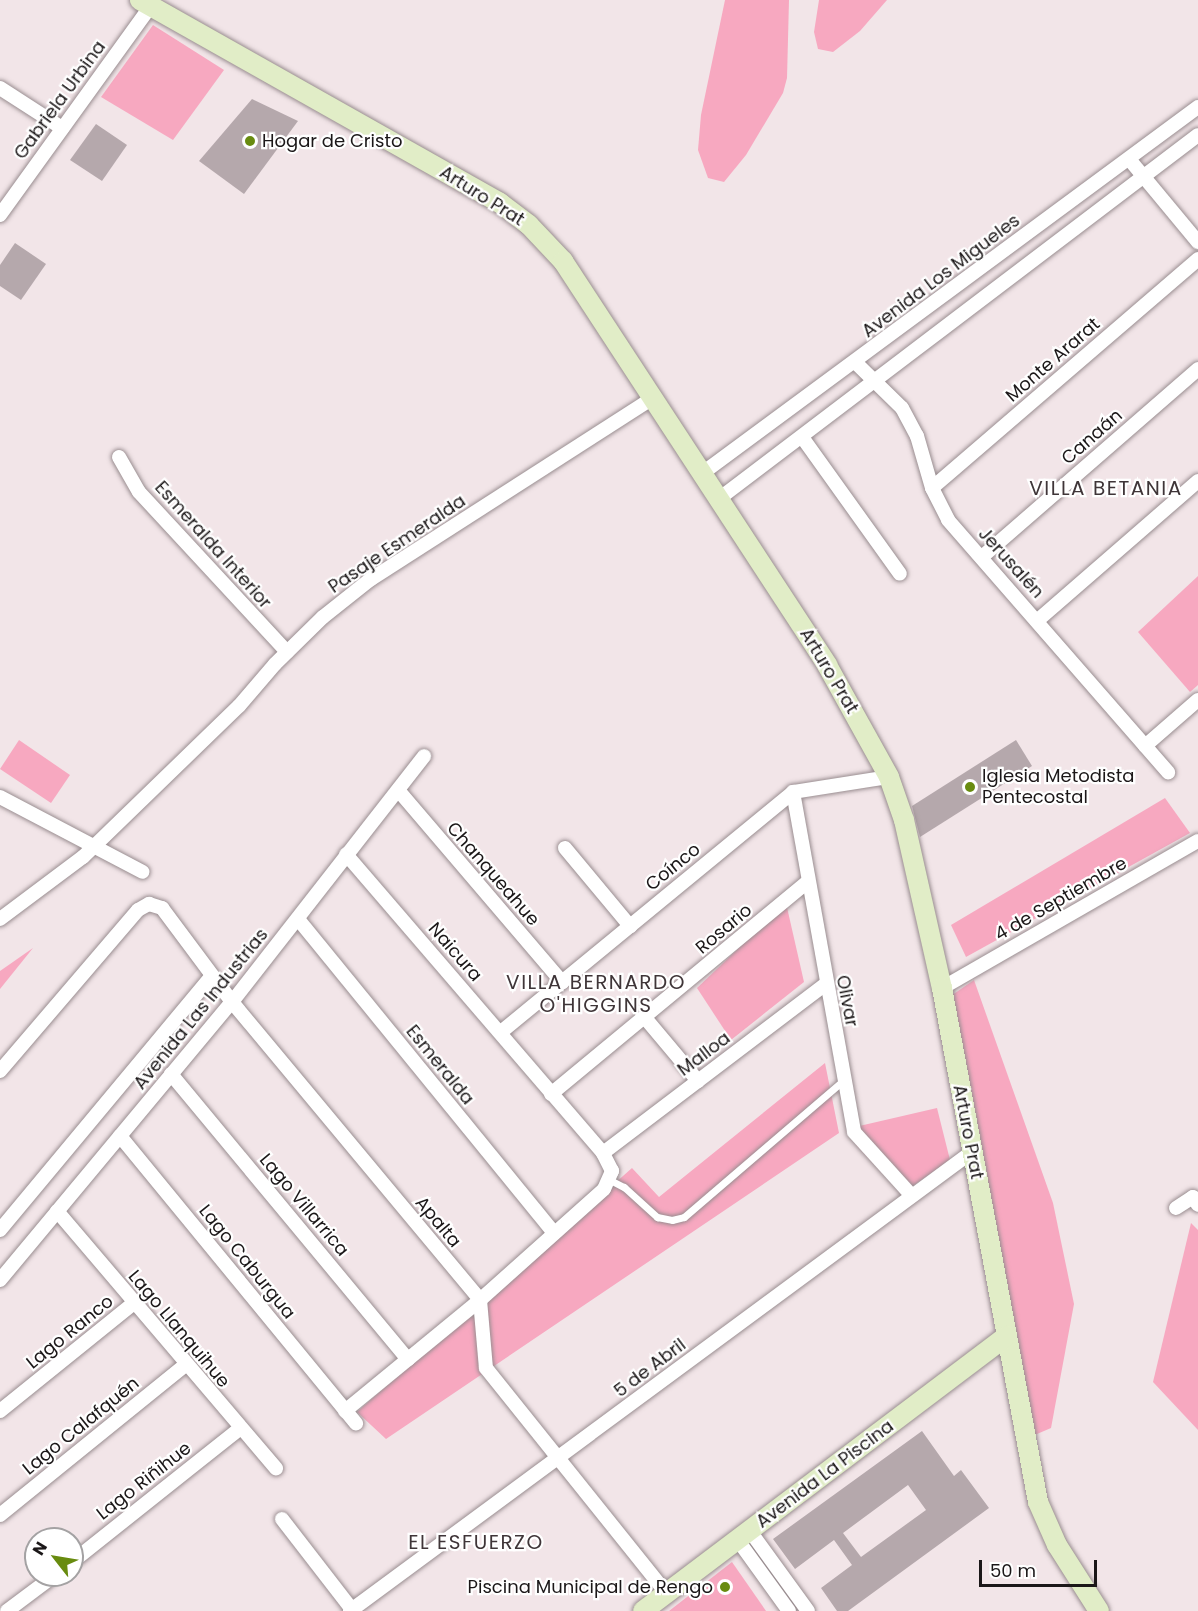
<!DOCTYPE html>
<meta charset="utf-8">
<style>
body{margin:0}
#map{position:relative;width:1198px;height:1611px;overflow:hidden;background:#f2e5e8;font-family:Poppins,sans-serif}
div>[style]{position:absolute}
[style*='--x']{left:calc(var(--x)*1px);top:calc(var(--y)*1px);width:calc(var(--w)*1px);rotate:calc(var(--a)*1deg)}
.green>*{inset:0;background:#f7a8c0}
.building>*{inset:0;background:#b5a8ac}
.roads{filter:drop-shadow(0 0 2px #998d90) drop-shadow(0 0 2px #998d90)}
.lane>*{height:7px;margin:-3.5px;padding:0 3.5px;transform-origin:3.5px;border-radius:3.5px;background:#fff}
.street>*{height:14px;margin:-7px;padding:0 7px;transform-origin:7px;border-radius:7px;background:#fff}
.secondary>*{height:20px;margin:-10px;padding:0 10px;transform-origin:10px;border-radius:10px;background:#e1edc7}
.dots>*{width:16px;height:16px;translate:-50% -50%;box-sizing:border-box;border:3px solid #fff;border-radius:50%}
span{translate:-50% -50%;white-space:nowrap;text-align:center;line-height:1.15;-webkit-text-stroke:4.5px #fff;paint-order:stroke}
.street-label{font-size:18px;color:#1b1718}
.poi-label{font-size:18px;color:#1b1718}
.left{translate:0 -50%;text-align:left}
.right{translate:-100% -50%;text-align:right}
.neighbourhood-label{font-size:20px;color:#3f3538;letter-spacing:1.5px}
.north{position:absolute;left:24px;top:1527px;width:60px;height:60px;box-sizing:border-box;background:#fff;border:2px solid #a4a2a3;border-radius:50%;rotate:301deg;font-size:16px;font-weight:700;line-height:24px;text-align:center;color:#1b1718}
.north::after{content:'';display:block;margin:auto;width:21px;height:27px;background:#688b0f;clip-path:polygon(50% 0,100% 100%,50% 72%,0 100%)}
.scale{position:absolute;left:979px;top:1560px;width:118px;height:27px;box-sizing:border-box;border:3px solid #1b1718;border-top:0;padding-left:8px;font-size:18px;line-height:21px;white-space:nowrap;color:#1b1718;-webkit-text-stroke:4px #fff;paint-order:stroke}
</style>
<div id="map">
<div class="green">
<div style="clip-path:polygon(725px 0,789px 0,787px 78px,783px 93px,746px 155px,724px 182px,708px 178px,698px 150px,701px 115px)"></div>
<div style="clip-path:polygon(819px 0,887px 0,860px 31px,833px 52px,818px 49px,814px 32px)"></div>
<div style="clip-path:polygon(153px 25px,224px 70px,173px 140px,101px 97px)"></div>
<div style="clip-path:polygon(1198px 576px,1198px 685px,1190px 692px,1138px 632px)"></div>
<div style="clip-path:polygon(19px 740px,70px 775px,51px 803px,0 769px)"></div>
<div style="clip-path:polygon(1165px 798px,1190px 833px,966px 957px,951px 925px)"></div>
<div style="clip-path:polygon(786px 903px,804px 982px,731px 1040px,697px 988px)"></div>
<div style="clip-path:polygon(33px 948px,0 989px,0 971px)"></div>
<div style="clip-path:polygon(974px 980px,1053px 1203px,1074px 1304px,1051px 1428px,1030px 1437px,942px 1002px)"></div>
<div style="clip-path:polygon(825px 1063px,839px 1133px,386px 1439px,357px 1412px,632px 1168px,659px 1197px)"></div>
<div style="clip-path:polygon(937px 1108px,950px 1160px,901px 1194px,856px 1145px,855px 1127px)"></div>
<div style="clip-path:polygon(1191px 1223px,1198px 1230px,1198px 1430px,1153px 1382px)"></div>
<div style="clip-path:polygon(732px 1562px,766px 1611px,669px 1611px)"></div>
</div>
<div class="building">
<div style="clip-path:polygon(252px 99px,298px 121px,244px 194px,199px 161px)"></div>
<div style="clip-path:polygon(96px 124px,127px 145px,102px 181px,70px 160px)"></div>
<div style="clip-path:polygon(15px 243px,46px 264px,21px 300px,0 286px,0 265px)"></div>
<div style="clip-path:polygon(1016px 740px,1032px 766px,920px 837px,912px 806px)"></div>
<div style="clip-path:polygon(evenodd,922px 1431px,954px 1476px,961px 1470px,989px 1508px,848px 1611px,837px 1611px,821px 1588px,852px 1565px,834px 1540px,795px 1569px,773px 1539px,922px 1431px,908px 1485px,926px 1510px,861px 1557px,843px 1533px,908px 1485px)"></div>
</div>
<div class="roads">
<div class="lane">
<div style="--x:610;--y:1180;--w:16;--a:27"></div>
<div style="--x:624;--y:1187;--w:45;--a:42.3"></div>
<div style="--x:657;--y:1217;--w:15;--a:11"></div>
<div style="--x:672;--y:1220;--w:12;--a:-14"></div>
<div style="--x:684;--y:1217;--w:211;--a:-40.6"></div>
</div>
<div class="street">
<div style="--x:0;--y:88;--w:74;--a:32.8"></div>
<div style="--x:1129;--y:159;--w:108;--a:50.3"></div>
<div style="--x:0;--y:215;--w:256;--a:-54.2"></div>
<div style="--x:856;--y:363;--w:64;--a:44.4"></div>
<div style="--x:902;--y:408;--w:32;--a:62"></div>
<div style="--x:917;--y:436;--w:54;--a:73.9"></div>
<div style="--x:932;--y:488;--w:36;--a:63"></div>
<div style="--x:948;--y:520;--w:335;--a:48.9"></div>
<div style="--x:802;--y:437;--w:168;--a:54.4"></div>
<div style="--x:119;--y:457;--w:40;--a:60.3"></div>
<div style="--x:139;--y:492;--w:218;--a:47.2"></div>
<div style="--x:704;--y:472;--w:614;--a:-36.46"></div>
<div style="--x:932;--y:488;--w:351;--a:-40.7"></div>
<div style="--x:720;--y:498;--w:600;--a:-37.21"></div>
<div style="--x:983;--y:556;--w:285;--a:-41"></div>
<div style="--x:1038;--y:620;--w:212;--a:-41"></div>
<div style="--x:1145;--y:746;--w:70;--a:-41"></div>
<div style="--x:398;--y:790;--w:253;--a:49.5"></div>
<div style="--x:793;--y:792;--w:345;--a:79.8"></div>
<div style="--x:854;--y:1132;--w:86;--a:47.8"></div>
<div style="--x:0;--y:797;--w:161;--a:27.7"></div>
<div style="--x:565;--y:848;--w:102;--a:50.2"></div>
<div style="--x:0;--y:919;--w:104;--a:-36.8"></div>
<div style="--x:83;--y:857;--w:217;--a:-44.1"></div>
<div style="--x:239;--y:706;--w:55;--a:-49.4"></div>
<div style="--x:275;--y:664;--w:67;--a:-44.4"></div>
<div style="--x:323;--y:617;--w:61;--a:-38.4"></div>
<div style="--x:371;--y:579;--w:336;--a:-32.7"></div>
<div style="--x:298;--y:919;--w:405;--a:50.8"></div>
<div style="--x:942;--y:988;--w:295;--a:-29.9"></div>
<div style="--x:646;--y:1019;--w:81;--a:50"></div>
<div style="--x:501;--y:1032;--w:378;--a:-39.4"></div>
<div style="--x:793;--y:792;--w:97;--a:-8.9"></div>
<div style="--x:0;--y:1071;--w:212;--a:-49.4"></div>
<div style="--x:138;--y:910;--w:13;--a:-29"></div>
<div style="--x:149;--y:904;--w:14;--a:17"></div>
<div style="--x:162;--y:908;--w:117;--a:53.3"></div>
<div style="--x:232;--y:1002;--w:388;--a:50.2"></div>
<div style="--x:480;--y:1300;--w:68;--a:85"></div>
<div style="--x:486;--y:1368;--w:288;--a:51.3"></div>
<div style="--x:171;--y:1074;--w:371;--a:50.3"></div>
<div style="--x:551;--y:1094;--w:332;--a:-39.6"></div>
<div style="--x:120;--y:1136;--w:372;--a:50.6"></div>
<div style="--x:603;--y:1153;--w:280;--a:-37.2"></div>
<div style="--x:1176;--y:1208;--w:20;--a:-33"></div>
<div style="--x:1193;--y:1197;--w:9;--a:58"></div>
<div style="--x:57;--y:1211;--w:338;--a:49.6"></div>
<div style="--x:0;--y:1230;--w:331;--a:-50.2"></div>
<div style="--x:0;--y:1280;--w:362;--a:-50.2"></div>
<div style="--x:232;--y:1002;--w:312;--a:-52"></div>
<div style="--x:0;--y:1411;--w:172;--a:-38.9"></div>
<div style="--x:345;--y:1411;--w:175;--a:-39.4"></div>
<div style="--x:480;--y:1300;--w:166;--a:-41.8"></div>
<div style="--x:604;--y:1189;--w:20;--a:-66"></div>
<div style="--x:612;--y:1171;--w:20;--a:-117"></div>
<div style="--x:603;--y:1153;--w:394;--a:-130.7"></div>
<div style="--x:0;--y:1515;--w:238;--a:-39"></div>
<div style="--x:282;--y:1519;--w:116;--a:52.3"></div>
<div style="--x:750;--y:1531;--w:99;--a:54.1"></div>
<div style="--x:737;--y:1539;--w:89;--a:54.2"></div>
<div style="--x:72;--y:1562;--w:213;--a:-38.5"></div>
<div style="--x:7;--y:1611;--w:60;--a:-36.9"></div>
<div style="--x:350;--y:1611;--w:773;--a:-36.43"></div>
</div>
<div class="secondary">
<div style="--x:140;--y:0;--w:413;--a:29.4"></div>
<div style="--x:500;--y:203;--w:36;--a:37"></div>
<div style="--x:529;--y:225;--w:50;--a:46.6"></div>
<div style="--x:563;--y:261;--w:483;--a:56.8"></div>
<div style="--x:827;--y:665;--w:128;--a:61"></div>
<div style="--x:889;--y:777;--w:46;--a:70.8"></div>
<div style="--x:904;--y:820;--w:172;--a:77.3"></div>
<div style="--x:942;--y:988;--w:523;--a:79.42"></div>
<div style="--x:1038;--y:1502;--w:47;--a:66.2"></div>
<div style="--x:1057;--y:1545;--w:78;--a:57.5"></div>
<div style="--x:643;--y:1611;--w:456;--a:-37.1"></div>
</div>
</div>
<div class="dots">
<div style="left:250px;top:141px;background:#688b0f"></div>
<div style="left:970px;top:787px;background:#688b0f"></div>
<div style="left:725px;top:1587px;background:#688b0f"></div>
</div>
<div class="street-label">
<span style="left:60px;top:100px;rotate:-54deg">Gabriela Urbina</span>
<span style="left:482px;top:196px;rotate:32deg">Arturo Prat</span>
<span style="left:941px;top:276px;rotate:-37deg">Avenida Los Migueles</span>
<span style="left:1053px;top:360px;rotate:-41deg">Monte Ararat</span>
<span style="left:1092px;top:437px;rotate:-41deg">Canaán</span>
<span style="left:397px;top:544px;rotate:-34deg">Pasaje Esmeralda</span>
<span style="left:213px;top:545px;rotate:48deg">Esmeralda Interior</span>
<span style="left:1011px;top:563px;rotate:48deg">Jerusalén</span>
<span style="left:829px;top:671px;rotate:59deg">Arturo Prat</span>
<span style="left:673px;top:867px;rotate:-39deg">Coínco</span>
<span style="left:493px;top:874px;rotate:49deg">Chanqueahue</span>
<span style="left:1061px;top:899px;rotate:-30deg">4 de Septiembre</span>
<span style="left:724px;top:929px;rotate:-40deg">Rosario</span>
<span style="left:455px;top:952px;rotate:49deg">Naicura</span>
<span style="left:847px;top:1001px;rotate:79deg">Olivar</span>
<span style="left:201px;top:1009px;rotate:-51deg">Avenida Las Industrias</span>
<span style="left:704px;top:1054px;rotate:-37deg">Malloa</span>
<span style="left:440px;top:1065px;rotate:51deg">Esmeralda</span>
<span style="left:968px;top:1132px;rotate:79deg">Arturo Prat</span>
<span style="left:304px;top:1205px;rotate:50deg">Lago Villarrica</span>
<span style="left:438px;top:1222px;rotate:50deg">Apalta</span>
<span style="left:247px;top:1262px;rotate:51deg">Lago Caburgua</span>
<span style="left:179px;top:1329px;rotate:50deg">Lago Llanquihue</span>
<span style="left:70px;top:1332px;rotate:-39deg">Lago Ranco</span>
<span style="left:650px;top:1368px;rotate:-37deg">5 de Abril</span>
<span style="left:81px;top:1426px;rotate:-39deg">Lago Calafquén</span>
<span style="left:825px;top:1474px;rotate:-37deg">Avenida La Piscina</span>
<span style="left:144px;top:1481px;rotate:-38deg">Lago Riñihue</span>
</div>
<div class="poi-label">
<span class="left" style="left:262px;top:141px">Hogar de Cristo</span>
<span class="left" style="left:982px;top:787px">Iglesia Metodista<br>Pentecostal</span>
<span class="right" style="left:713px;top:1587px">Piscina Municipal de Rengo</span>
</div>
<div class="neighbourhood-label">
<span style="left:1106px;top:488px">VILLA BETANIA</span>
<span style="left:596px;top:994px">VILLA BERNARDO<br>O'HIGGINS</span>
<span style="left:476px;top:1542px">EL ESFUERZO</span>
</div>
<div class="north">N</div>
<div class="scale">50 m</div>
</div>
